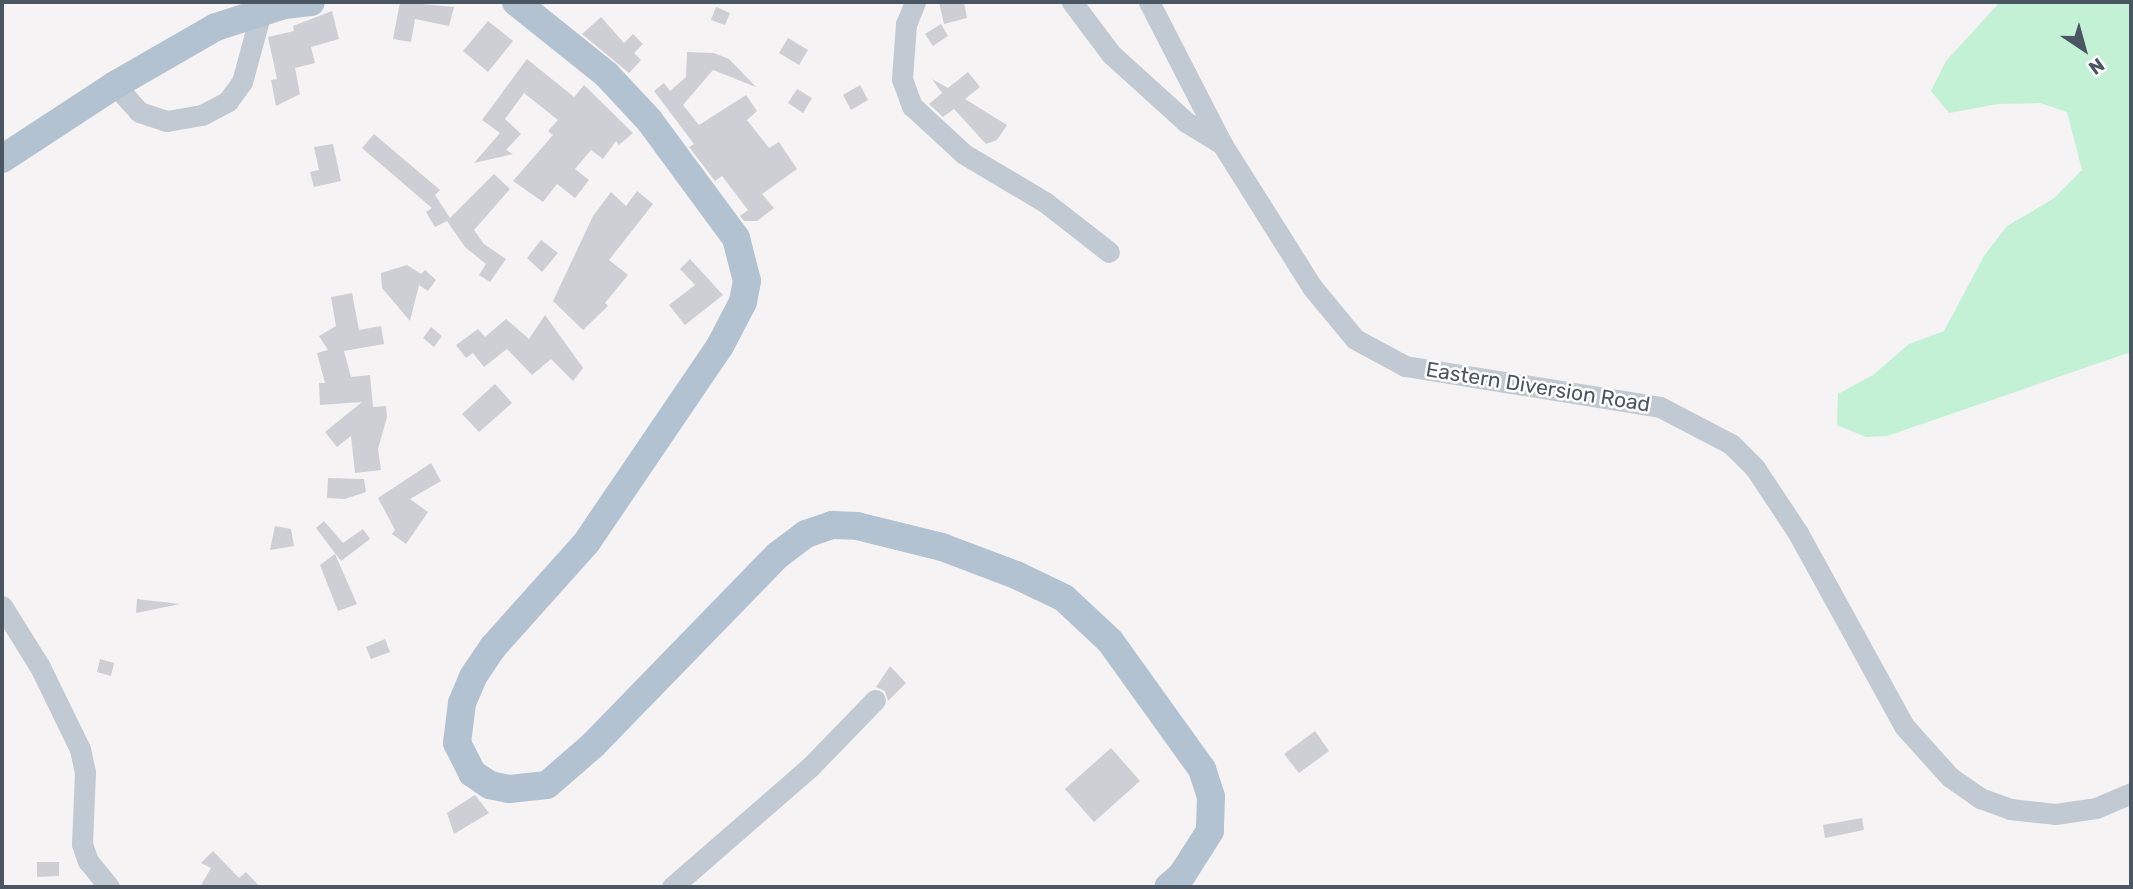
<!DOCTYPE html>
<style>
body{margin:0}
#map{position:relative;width:2133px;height:889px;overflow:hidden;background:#f5f3f3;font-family:Rubik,sans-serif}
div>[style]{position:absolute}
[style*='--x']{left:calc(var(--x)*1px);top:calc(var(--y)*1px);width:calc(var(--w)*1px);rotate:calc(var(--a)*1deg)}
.green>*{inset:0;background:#c3f1d5}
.building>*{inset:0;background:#cdcfd5}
.minor>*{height:21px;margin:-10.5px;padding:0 10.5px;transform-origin:10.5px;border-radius:10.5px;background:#c1cad2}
.major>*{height:28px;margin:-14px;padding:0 14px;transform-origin:14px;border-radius:14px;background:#b3c2d1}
span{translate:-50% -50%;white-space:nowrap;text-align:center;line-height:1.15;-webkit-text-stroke:5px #fff;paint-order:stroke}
.street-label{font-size:21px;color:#4a5661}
.frame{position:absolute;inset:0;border:4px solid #4a5661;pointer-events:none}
.north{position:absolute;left:2049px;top:14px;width:70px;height:70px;-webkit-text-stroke:5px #fff;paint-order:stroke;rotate:144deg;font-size:19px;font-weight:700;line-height:28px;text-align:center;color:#4a5661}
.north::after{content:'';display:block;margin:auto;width:24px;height:32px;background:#4a5661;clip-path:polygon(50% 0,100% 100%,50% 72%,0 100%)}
</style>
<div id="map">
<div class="green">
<div style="clip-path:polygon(2000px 2px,2131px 2px,2131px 352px,1887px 436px,1866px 437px,1837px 425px,1838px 394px,1873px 375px,1909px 344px,1944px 331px,1984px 256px,2007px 226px,2053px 199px,2082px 170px,2067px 112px,2040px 103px,1998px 104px,1949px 113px,1931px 91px,1946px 61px)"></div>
</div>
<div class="building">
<div style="clip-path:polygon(400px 2px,454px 7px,449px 26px,415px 19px,411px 42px,393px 39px)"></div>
<div style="clip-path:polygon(939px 2px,964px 2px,967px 18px,944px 24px)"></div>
<div style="clip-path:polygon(716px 7px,730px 13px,725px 25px,711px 20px)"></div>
<div style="clip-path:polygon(332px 11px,339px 39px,311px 47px,315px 63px,295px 68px,300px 94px,276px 106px,271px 80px,277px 79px,268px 37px,294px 31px,293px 26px)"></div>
<div style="clip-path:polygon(601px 17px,624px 43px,633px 34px,643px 44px,634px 53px,641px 60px,629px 73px,582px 34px)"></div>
<div style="clip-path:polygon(488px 21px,513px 41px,488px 72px,463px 51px)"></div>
<div style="clip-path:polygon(941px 24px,948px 36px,933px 46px,925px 34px)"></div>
<div style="clip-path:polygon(788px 38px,808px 50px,799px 65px,779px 53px)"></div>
<div style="clip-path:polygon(687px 52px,714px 53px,729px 59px,756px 87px,713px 70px,683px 105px,699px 125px,746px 95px,757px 111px,747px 120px,769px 148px,779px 142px,797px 169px,762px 194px,774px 208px,757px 221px,744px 221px,740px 216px,748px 210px,722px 176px,715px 181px,689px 147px,694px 144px,654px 91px,664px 83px,670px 91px,686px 77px)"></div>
<div style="clip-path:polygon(527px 59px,574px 97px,584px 85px,633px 133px,619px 145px,616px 141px,603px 159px,591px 150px,575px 169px,589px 180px,575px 198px,557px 184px,543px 202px,513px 181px,553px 135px,548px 131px,558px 120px,524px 93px,505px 119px,521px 134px,506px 150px,513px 154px,474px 163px,500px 133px,482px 120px)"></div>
<div style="clip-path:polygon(968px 72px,980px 87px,965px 99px,1007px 125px,997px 140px,986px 144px,954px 109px,943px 117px,929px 104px,942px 93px,932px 79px,948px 88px)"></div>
<div style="clip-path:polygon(860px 85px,868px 100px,851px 110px,843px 95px)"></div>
<div style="clip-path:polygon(797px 89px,812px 98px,803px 113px,788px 103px)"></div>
<div style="clip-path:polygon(374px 134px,440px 190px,435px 195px,450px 218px,494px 174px,510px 189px,474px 230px,484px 244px,506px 259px,490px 282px,479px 275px,486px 264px,465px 247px,447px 221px,435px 227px,426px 212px,432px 208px,362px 148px)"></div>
<div style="clip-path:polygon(333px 144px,341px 181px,314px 187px,310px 172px,319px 170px,314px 147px)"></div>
<div style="clip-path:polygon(637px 191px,653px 204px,609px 260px,628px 275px,605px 303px,608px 306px,583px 330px,553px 301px,593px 216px,611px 192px,626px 206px)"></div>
<div style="clip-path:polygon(541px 240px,558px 253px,542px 272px,527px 258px)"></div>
<div style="clip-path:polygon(690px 259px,723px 295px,685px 325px,669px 305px,695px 285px,680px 269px)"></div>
<div style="clip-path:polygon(407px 265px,421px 274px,425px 270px,436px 280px,428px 291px,419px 285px,410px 321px,382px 288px,381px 273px)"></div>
<div style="clip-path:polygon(352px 293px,359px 330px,381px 326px,384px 344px,344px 351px,351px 377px,370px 375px,373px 407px,386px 406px,387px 417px,378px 449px,381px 470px,355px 473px,351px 436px,337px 447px,325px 432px,362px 402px,320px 405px,319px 383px,325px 383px,317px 353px,328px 350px,319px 336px,336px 326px,331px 297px)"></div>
<div style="clip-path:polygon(545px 315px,583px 368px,573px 381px,551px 359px,532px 375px,507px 349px,484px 367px,473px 353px,466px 358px,456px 345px,478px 329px,485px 337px,506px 319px,529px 339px)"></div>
<div style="clip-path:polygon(431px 327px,442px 336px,434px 347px,423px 338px)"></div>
<div style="clip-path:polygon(495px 384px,512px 403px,479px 432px,462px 414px)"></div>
<div style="clip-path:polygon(431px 463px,441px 481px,410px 499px,428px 512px,406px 544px,392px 534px,395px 530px,378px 498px)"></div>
<div style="clip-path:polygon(328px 478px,364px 479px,366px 492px,345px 499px,327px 498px)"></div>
<div style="clip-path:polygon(324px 521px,343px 543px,363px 529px,370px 539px,341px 561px,316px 528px)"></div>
<div style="clip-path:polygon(275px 526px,291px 529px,294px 546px,270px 550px)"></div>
<div style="clip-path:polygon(335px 554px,357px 604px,338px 611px,320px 565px)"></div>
<div style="clip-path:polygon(137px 599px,180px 604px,136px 613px)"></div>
<div style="clip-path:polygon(385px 639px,390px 652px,371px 659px,366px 647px)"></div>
<div style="clip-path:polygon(100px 659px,114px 663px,111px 676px,97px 672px)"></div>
<div style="clip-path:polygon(890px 666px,906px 683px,888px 701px,885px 691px,876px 687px)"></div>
<div style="clip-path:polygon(1315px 731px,1329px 751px,1299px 773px,1284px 754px)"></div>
<div style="clip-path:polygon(1111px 748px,1140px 781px,1094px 822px,1065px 789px)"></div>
<div style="clip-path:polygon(475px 795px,489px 813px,454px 834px,447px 813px)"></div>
<div style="clip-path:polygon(1862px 818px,1864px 830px,1825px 838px,1823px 825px)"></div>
<div style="clip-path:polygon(213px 851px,239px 878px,246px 872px,260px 887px,200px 887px,211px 868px,201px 863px)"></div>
<div style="clip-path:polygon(37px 862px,59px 862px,59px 876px,37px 877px)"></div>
</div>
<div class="minor">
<div style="--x:915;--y:2;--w:24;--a:112"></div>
<div style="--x:906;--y:24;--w:55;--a:94.2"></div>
<div style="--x:902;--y:79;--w:29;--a:70"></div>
<div style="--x:912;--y:106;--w:71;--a:42.7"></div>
<div style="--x:964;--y:154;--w:94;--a:30.7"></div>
<div style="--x:1045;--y:202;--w:81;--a:38"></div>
<div style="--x:1072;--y:2;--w:65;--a:53.1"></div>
<div style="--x:1111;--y:54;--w:101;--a:42.2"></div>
<div style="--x:1186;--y:122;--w:42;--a:31.4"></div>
<div style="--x:1149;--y:2;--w:160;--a:62.8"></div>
<div style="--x:1222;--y:144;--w:169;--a:57.8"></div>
<div style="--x:1312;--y:287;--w:67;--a:50.4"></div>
<div style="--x:1355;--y:339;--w:57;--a:28.4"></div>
<div style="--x:1405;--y:366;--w:258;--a:9.1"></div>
<div style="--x:1660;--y:407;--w:80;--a:27.5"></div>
<div style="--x:1731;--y:444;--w:34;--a:45"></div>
<div style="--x:1755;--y:468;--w:78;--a:56.5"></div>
<div style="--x:1798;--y:533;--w:220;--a:61.2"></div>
<div style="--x:1904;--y:726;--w:69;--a:48"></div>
<div style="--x:1950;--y:777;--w:37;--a:35"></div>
<div style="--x:1980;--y:798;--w:32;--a:20"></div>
<div style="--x:2010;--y:809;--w:45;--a:6.3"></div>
<div style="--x:2055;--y:814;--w:41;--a:-8.3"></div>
<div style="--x:2096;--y:808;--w:38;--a:-23"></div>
<div style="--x:115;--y:85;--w:36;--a:48"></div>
<div style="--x:139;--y:112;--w:29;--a:18"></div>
<div style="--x:167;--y:121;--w:36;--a:-10"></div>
<div style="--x:202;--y:115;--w:30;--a:-28"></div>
<div style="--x:228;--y:101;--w:24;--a:-54"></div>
<div style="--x:242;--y:82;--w:73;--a:-74.8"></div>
<div style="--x:2;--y:606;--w:72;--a:58.1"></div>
<div style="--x:40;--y:667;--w:91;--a:64"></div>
<div style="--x:80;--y:749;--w:24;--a:78"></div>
<div style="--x:85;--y:772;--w:72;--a:92.4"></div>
<div style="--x:82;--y:844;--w:18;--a:71"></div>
<div style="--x:88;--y:861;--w:33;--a:51"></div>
<div style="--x:672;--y:887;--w:184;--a:-41"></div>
<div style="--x:811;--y:766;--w:92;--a:-45.9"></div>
</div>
<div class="major">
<div style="--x:516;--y:2;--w:117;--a:38.7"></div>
<div style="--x:607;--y:75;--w:62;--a:47"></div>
<div style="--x:649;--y:120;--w:147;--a:53.6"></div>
<div style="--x:736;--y:238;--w:44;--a:75.7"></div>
<div style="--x:747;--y:281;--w:21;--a:101"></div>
<div style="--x:743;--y:302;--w:50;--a:117.6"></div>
<div style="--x:720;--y:346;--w:237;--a:124.2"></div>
<div style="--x:587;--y:542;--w:141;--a:131.8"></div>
<div style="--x:493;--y:647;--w:36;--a:124"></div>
<div style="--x:473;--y:677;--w:28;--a:113"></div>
<div style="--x:462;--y:703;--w:40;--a:97.1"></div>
<div style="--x:457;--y:743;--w:34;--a:63"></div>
<div style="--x:472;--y:773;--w:22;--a:34"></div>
<div style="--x:490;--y:785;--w:19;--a:12"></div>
<div style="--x:509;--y:789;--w:38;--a:-6"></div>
<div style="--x:547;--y:785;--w:61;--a:-41"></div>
<div style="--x:593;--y:745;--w:265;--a:-45.8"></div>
<div style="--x:778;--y:555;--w:35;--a:-37"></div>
<div style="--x:806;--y:534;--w:28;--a:-19"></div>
<div style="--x:832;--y:525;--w:25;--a:2"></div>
<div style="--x:857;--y:526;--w:88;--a:13.9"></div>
<div style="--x:942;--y:547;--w:79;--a:20.7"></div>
<div style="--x:1016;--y:575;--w:53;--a:25.6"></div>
<div style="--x:1064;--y:598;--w:63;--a:43.1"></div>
<div style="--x:1110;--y:641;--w:158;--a:54.3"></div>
<div style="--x:1202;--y:769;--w:29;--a:72"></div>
<div style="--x:1211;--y:797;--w:34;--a:92"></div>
<div style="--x:1210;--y:831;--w:52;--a:122.5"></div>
<div style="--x:1182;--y:875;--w:18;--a:139"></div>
<div style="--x:2;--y:159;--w:135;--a:-33.2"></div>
<div style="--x:115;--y:85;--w:116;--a:-29.9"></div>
<div style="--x:216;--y:27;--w:71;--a:-17.9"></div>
<div style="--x:284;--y:5;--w:27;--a:-6"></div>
</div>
<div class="street-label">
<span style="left:1538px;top:387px;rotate:9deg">Eastern Diversion Road</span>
</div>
<div class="frame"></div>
<div class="north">N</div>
</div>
